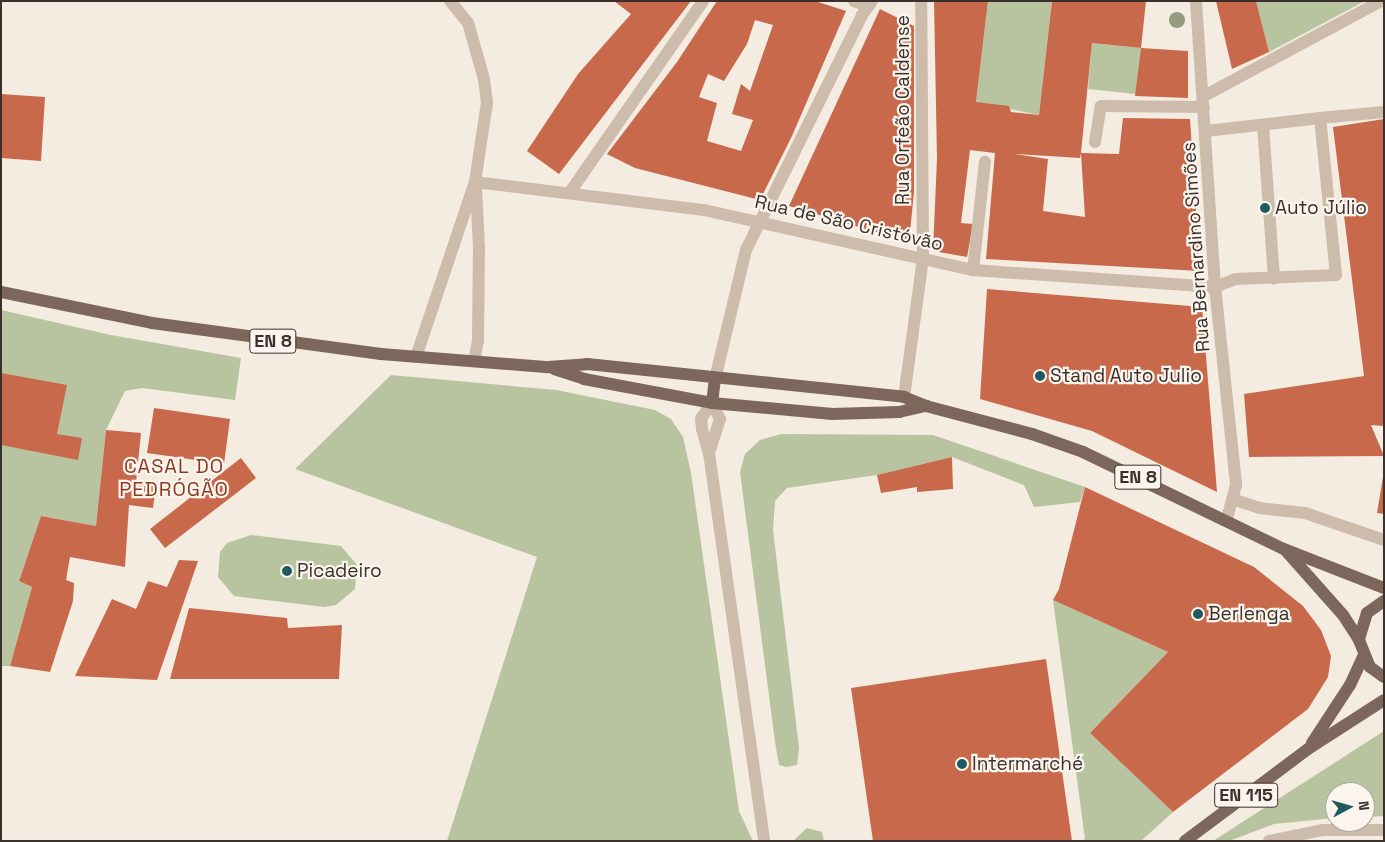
<!DOCTYPE html>
<meta charset="utf-8">
<style>
body{margin:0}
#map{position:relative;width:1385px;height:842px;overflow:hidden;background:#f4ebe1;font-family:"Space Grotesk",sans-serif}
div>[style]{position:absolute}
[style*='--x']{left:calc(var(--x)*1px);top:calc(var(--y)*1px);width:calc(var(--w)*1px);rotate:calc(var(--a)*1deg)}
.green>*{inset:0;background:#b8c4a0}
.building>*{inset:0;background:#c8694b}
.minor>*{height:12px;margin:-6px;padding:0 6px;transform-origin:6px;border-radius:6px;background:#cdbbac}
.major>*{height:12px;margin:-6px;padding:0 6px;transform-origin:6px;border-radius:6px;background:#7d675c}
.trees>*{width:16px;height:16px;margin:-8px;border-radius:50%;background:#969b7f}
.dots>*{width:14px;height:14px;translate:-50% -50%;box-sizing:border-box;border:2px solid #fbf5ee;border-radius:50%}
span{translate:-50% -50%;white-space:nowrap;text-align:center;line-height:1.15;-webkit-text-stroke:4.5px #fbf5ee;paint-order:stroke}
.shield-label span{padding:1px 4px;background:#fbf5ee;border:1px solid;border-radius:4px;-webkit-text-stroke-width:0}
.shield-label{font-size:18px;color:#3b302b;font-weight:700}
.street-label{font-size:19px;color:#3b302b}
.poi-label{font-size:19px;color:#3b302b}
.left{translate:0 -50%;text-align:left}
.neighbourhood-label{font-size:20px;color:#8c3b22;letter-spacing:1px}
.frame{position:absolute;inset:0;border:2px solid #3b302b;pointer-events:none}
.north{position:absolute;left:1325px;top:782px;width:50px;height:50px;box-sizing:border-box;background:#fbf5ee;border:1px solid #aea6a0;border-radius:50%;rotate:84deg;font-size:14px;font-weight:700;line-height:20px;text-align:center;color:#3b302b}
.north::after{content:'';display:block;margin:auto;width:18px;height:22px;background:#1f5a5e;clip-path:polygon(50% 0,100% 100%,50% 72%,0 100%)}
</style>
<div id="map">
<div class="green">
<div style="clip-path:polygon(988px 1px,1052px 1px,1039px 115px,976px 102px)"></div>
<div style="clip-path:polygon(1256px 1px,1365px 1px,1269px 52px)"></div>
<div style="clip-path:polygon(1092px 43px,1141px 48px,1136px 94px,1088px 89px)"></div>
<div style="clip-path:polygon(1px 310px,111px 335px,241px 358px,235px 400px,142px 388px,125px 391px,106px 430px,96px 526px,41px 516px,19px 581px,32px 587px,10px 666px,1px 666px)"></div>
<div style="clip-path:polygon(391px 375px,556px 390px,655px 410px,671px 419px,683px 437px,691px 473px,739px 811px,753px 841px,447px 841px,537px 557px,295px 469px)"></div>
<div style="clip-path:polygon(781px 434px,933px 435px,1085px 487px,1080px 502px,1034px 507px,1024px 485px,952px 457px,877px 475px,787px 488px,775px 501px,773px 530px,799px 748px,797px 765px,786px 767px,779px 765px,775px 742px,740px 472px,745px 454px,760px 440px)"></div>
<div style="clip-path:polygon(251px 535px,341px 546px,357px 565px,355px 589px,336px 605px,324px 607px,234px 596px,218px 577px,220px 552px,227px 543px)"></div>
<div style="clip-path:polygon(1053px 600px,1168px 652px,1090px 733px,1173px 812px,1141px 841px,1081px 841px,1085px 839px)"></div>
<div style="clip-path:polygon(1384px 731px,1384px 816px,1365px 817px,1365px 792px,1335px 792px,1335px 818px,1274px 824px,1229px 841px,1213px 841px)"></div>
<div style="clip-path:polygon(807px 828px,822px 832px,824px 841px,793px 841px)"></div>
</div>
<div class="building">
<div style="clip-path:polygon(614px 1px,691px 1px,559px 174px,527px 151px,578px 74px,631px 14px)"></div>
<div style="clip-path:polygon(evenodd,717px 1px,815px 1px,846px 11px,792px 136px,760px 200px,635px 168px,607px 154px,677px 62px,717px 1px,755px 20px,773px 25px,750px 91px,741px 84px,732px 114px,753px 120px,741px 151px,707px 141px,717px 103px,699px 97px,708px 74px,724px 81px,747px 44px,755px 20px)"></div>
<div style="clip-path:polygon(evenodd,934px 1px,988px 1px,976px 102px,1009px 106px,1011px 112px,1039px 115px,1052px 1px,1146px 1px,1141px 48px,1188px 51px,1188px 98px,1135px 96px,1141px 48px,1092px 43px,1081px 153px,1119px 154px,1123px 118px,1190px 119px,1200px 271px,986px 259px,995px 153px,970px 150px,961px 223px,973px 224px,967px 257px,933px 251px,937px 158px,934px 1px,1081px 153px,1085px 217px,1043px 211px,1048px 159px,1014px 154px,1080px 158px,1081px 153px)"></div>
<div style="clip-path:polygon(1216px 1px,1256px 1px,1269px 52px,1232px 69px)"></div>
<div style="clip-path:polygon(880px 9px,914px 26px,914px 192px,909px 242px,789px 206px)"></div>
<div style="clip-path:polygon(1px 94px,45px 97px,41px 161px,1px 158px)"></div>
<div style="clip-path:polygon(1384px 119px,1384px 426px,1371px 425px,1384px 456px,1249px 457px,1244px 394px,1364px 376px,1333px 127px)"></div>
<div style="clip-path:polygon(987px 289px,1202px 307px,1217px 492px,1092px 431px,980px 399px)"></div>
<div style="clip-path:polygon(1px 373px,67px 385px,57px 434px,82px 438px,78px 460px,1px 445px)"></div>
<div style="clip-path:polygon(154px 408px,230px 419px,224px 464px,147px 453px)"></div>
<div style="clip-path:polygon(106px 430px,141px 433px,136px 483px,156px 485px,153px 508px,129px 505px,125px 567px,70px 557px,66px 580px,74px 583px,73px 601px,50px 672px,10px 666px,32px 587px,19px 581px,41px 516px,96px 526px)"></div>
<div style="clip-path:polygon(952px 457px,953px 489px,917px 492px,917px 487px,881px 493px,877px 475px)"></div>
<div style="clip-path:polygon(241px 458px,256px 478px,165px 548px,150px 529px)"></div>
<div style="clip-path:polygon(1383px 477px,1384px 477px,1384px 514px,1377px 513px)"></div>
<div style="clip-path:polygon(1085px 487px,1254px 567px,1303px 606px,1321px 630px,1331px 656px,1328px 677px,1308px 709px,1173px 812px,1090px 733px,1168px 652px,1053px 600px,1059px 589px)"></div>
<div style="clip-path:polygon(179px 560px,198px 561px,157px 680px,75px 676px,112px 599px,136px 609px,148px 581px,167px 587px)"></div>
<div style="clip-path:polygon(189px 608px,287px 618px,288px 628px,342px 625px,339px 679px,170px 679px)"></div>
<div style="clip-path:polygon(1046px 659px,1072px 841px,873px 841px,851px 688px)"></div>
</div>
<div class="minor">
<div style="--x:854;--y:1;--w:15;--a:20"></div>
<div style="--x:1196;--y:1;--w:287;--a:86.2"></div>
<div style="--x:1215;--y:287;--w:199;--a:83.9"></div>
<div style="--x:1236;--y:485;--w:35;--a:105"></div>
<div style="--x:1204;--y:96;--w:201;--a:-28.2"></div>
<div style="--x:1263;--y:125;--w:154;--a:85.9"></div>
<div style="--x:1206;--y:131;--w:115;--a:-6.5"></div>
<div style="--x:1095;--y:142;--w:36;--a:-81"></div>
<div style="--x:1101;--y:106;--w:103;--a:0.6"></div>
<div style="--x:475;--y:182;--w:231;--a:7"></div>
<div style="--x:704;--y:210;--w:276;--a:12.6"></div>
<div style="--x:973;--y:270;--w:243;--a:4"></div>
<div style="--x:1215;--y:287;--w:22;--a:-21"></div>
<div style="--x:1236;--y:279;--w:100;--a:-2.3"></div>
<div style="--x:1336;--y:275;--w:158;--a:-95.8"></div>
<div style="--x:1320;--y:118;--w:64;--a:-5.4"></div>
<div style="--x:570;--y:192;--w:233;--a:-55.1"></div>
<div style="--x:973;--y:270;--w:109;--a:-83.7"></div>
<div style="--x:416;--y:357;--w:185;--a:-71.4"></div>
<div style="--x:475;--y:182;--w:80;--a:-81.4"></div>
<div style="--x:487;--y:103;--w:24;--a:-97"></div>
<div style="--x:484;--y:79;--w:58;--a:-105.9"></div>
<div style="--x:468;--y:23;--w:28;--a:-129"></div>
<div style="--x:474;--y:361;--w:21;--a:-79"></div>
<div style="--x:478;--y:340;--w:92;--a:-89.4"></div>
<div style="--x:479;--y:248;--w:61;--a:-92.8"></div>
<div style="--x:715;--y:379;--w:133;--a:-76.5"></div>
<div style="--x:746;--y:250;--w:262;--a:-63.7"></div>
<div style="--x:862;--y:15;--w:17;--a:-54"></div>
<div style="--x:904;--y:397;--w:139;--a:-82.2"></div>
<div style="--x:923;--y:259;--w:258;--a:-90.4"></div>
<div style="--x:709;--y:453;--w:36;--a:-72"></div>
<div style="--x:720;--y:419;--w:18;--a:-117"></div>
<div style="--x:712;--y:403;--w:19;--a:125"></div>
<div style="--x:701;--y:419;--w:10;--a:84"></div>
<div style="--x:702;--y:429;--w:25;--a:74"></div>
<div style="--x:709;--y:453;--w:392;--a:81.9"></div>
<div style="--x:1232;--y:499;--w:28;--a:18"></div>
<div style="--x:1259;--y:508;--w:46;--a:6.2"></div>
<div style="--x:1305;--y:513;--w:83;--a:18.9"></div>
<div style="--x:1269;--y:841;--w:54;--a:-11.7"></div>
<div style="--x:1322;--y:830;--w:62;--a:0"></div>
</div>
<div class="major">
<div style="--x:1;--y:292;--w:154;--a:11.6"></div>
<div style="--x:152;--y:323;--w:231;--a:7.7"></div>
<div style="--x:381;--y:354;--w:168;--a:4.5"></div>
<div style="--x:548;--y:367;--w:39;--a:-4"></div>
<div style="--x:587;--y:364;--w:319;--a:5.9"></div>
<div style="--x:904;--y:397;--w:24;--a:22"></div>
<div style="--x:926;--y:406;--w:110;--a:14.8"></div>
<div style="--x:1032;--y:434;--w:54;--a:19.4"></div>
<div style="--x:1083;--y:452;--w:223;--a:25.8"></div>
<div style="--x:1284;--y:549;--w:107;--a:21.3"></div>
<div style="--x:554;--y:369;--w:32;--a:18"></div>
<div style="--x:584;--y:379;--w:130;--a:10.6"></div>
<div style="--x:712;--y:403;--w:121;--a:5.2"></div>
<div style="--x:832;--y:414;--w:67;--a:-1.7"></div>
<div style="--x:899;--y:412;--w:28;--a:-13"></div>
<div style="--x:712;--y:403;--w:24;--a:-83"></div>
<div style="--x:1287;--y:552;--w:84;--a:48.4"></div>
<div style="--x:1343;--y:615;--w:30;--a:57"></div>
<div style="--x:1384;--y:601;--w:21;--a:145"></div>
<div style="--x:1367;--y:613;--w:28;--a:107"></div>
<div style="--x:1359;--y:640;--w:29;--a:68"></div>
<div style="--x:1370;--y:667;--w:17;--a:36"></div>
<div style="--x:1312;--y:743;--w:69;--a:-56.8"></div>
<div style="--x:1350;--y:685;--w:31;--a:-65"></div>
<div style="--x:1185;--y:841;--w:154;--a:-36.8"></div>
<div style="--x:1308;--y:749;--w:90;--a:-32.8"></div>
</div>
<div class="trees">
<div style="left:1177px;top:20px"></div>
</div>
<div class="dots">
<div style="left:1265px;top:208px;background:#1f5a5e"></div>
<div style="left:1040px;top:376px;background:#1f5a5e"></div>
<div style="left:287px;top:571px;background:#1f5a5e"></div>
<div style="left:1198px;top:614px;background:#1f5a5e"></div>
<div style="left:962px;top:764px;background:#1f5a5e"></div>
</div>
<div class="shield-label">
<span style="left:273px;top:341px">EN 8</span>
<span style="left:1138px;top:477px">EN 8</span>
<span style="left:1246px;top:795px">EN 115</span>
</div>
<div class="street-label">
<span style="left:903px;top:110px;rotate:-90deg">Rua Orfeão Caldense</span>
<span style="left:849px;top:223px;rotate:13deg">Rua de São Cristóvão</span>
<span style="left:1196px;top:247px;rotate:-94deg">Rua Bernardino Simões</span>
</div>
<div class="poi-label">
<span class="left" style="left:1275px;top:208px">Auto Júlio</span>
<span class="left" style="left:1050px;top:376px">Stand Auto Julio</span>
<span class="left" style="left:297px;top:571px">Picadeiro</span>
<span class="left" style="left:1208px;top:614px">Berlenga</span>
<span class="left" style="left:972px;top:764px">Intermarché</span>
</div>
<div class="neighbourhood-label">
<span style="left:174px;top:478px">CASAL DO<br>PEDRÓGÃO</span>
</div>
<div class="frame"></div>
<div class="north">N</div>
</div>
